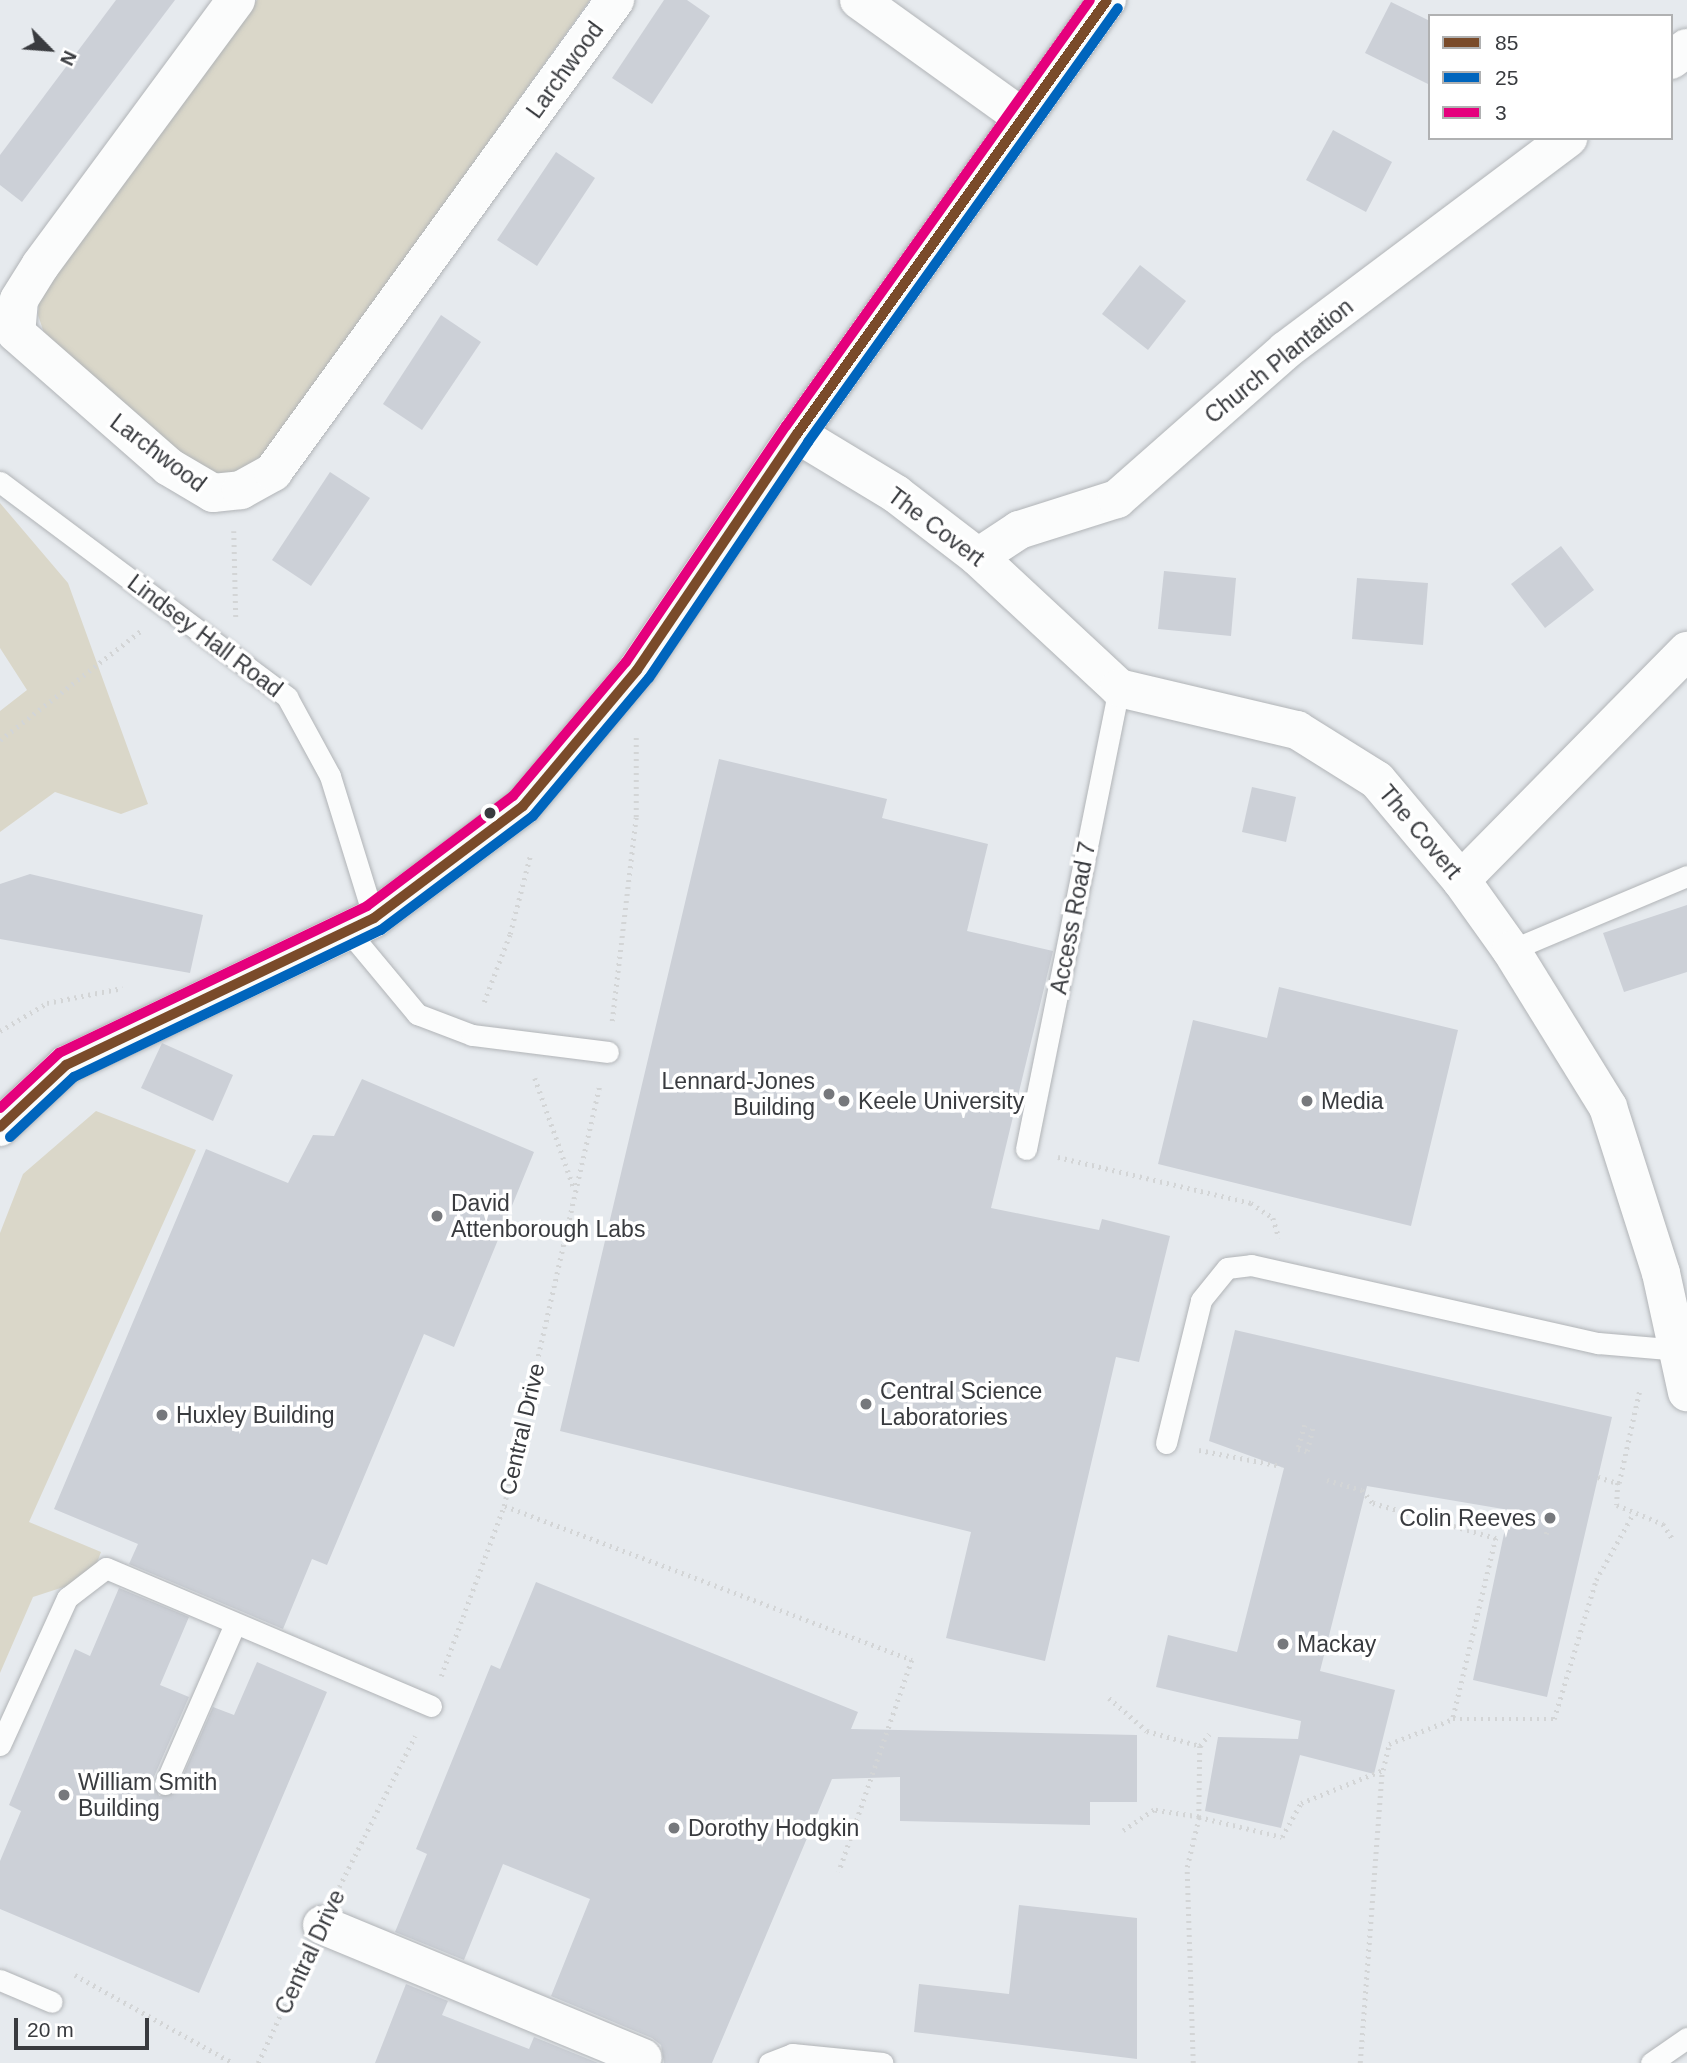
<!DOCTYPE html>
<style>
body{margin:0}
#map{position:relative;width:1687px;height:2063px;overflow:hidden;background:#e6eaee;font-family:Arial,sans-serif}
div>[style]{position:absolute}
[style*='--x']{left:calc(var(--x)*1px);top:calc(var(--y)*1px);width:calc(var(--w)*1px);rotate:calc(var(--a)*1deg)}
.green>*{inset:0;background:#dad7c9}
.building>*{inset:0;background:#ccd0d7}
.path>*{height:4.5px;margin-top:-2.25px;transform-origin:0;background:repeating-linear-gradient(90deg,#d3d5d6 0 2px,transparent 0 7px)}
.roads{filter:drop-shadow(0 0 2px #b1b4b7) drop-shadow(0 0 2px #b1b4b7)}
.lane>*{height:21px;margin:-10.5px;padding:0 10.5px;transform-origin:10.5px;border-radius:10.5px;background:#fbfcfc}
.street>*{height:38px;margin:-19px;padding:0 19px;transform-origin:19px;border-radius:19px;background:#fbfcfc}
.bus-1>*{height:10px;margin:-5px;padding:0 5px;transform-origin:5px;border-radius:5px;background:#7a4b2a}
.bus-2>*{height:10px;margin:-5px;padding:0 5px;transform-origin:5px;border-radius:5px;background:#0065bd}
.bus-3>*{height:10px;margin:-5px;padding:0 5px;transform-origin:5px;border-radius:5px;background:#e5007d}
.dots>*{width:19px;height:19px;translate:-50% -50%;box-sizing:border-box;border:4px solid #fff;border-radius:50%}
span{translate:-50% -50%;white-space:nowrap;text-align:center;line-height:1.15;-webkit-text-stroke:7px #fff;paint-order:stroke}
.street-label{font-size:23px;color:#393b3f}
.poi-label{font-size:23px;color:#393b3f}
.right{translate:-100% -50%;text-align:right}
.left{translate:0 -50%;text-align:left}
.legend{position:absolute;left:1428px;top:14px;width:245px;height:126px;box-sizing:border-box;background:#fff;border:2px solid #b0b1b2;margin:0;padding:9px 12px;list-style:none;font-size:21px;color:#393b3f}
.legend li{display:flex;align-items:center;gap:14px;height:35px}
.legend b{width:35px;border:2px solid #b0b1b2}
.north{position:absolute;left:14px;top:14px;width:70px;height:70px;-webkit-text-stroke:5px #fff;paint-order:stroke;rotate:115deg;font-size:19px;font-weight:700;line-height:28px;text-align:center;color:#393b3f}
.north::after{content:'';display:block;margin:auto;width:24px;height:32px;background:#393b3f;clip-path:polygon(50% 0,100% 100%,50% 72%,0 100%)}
.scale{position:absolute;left:14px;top:2018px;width:135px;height:32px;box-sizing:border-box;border:4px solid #393b3f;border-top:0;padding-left:9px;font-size:21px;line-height:24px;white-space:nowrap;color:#393b3f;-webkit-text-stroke:5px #fff;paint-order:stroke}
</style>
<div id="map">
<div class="green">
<div style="clip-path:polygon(257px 0,590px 0,264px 455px,243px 470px,215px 477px,193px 468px,47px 342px,38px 315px,40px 294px,52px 273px)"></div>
<div style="clip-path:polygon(0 503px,68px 583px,148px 804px,121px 814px,55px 792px,0 832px,0 711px,27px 690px,0 648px)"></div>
<div style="clip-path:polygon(96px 1111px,196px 1150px,29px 1522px,101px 1552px,91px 1578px,33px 1597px,0 1673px,0 1233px,23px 1174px)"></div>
</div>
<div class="building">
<div style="clip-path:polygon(116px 0,175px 0,22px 202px,0 185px,0 155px)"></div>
<div style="clip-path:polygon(664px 0,687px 0,710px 16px,652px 104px,612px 78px)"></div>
<div style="clip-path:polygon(1391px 2px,1430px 21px,1430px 85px,1365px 53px)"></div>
<div style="clip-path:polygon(1333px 130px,1392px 162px,1366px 212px,1306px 180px)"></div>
<div style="clip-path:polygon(556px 152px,595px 178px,537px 266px,497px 240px)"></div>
<div style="clip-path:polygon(1140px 265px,1186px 301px,1148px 350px,1102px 314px)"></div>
<div style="clip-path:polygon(441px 315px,481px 342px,422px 430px,383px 404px)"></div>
<div style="clip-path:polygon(330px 472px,370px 498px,311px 586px,272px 560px)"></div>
<div style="clip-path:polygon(1561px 546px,1594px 590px,1545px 628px,1511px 584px)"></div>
<div style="clip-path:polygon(1164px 571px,1236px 578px,1231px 636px,1158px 629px)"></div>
<div style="clip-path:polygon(1357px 578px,1428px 583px,1423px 645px,1352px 639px)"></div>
<div style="clip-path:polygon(719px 759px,887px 799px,882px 818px,988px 844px,967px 931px,1053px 951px,991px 1208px,1099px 1230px,1102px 1219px,1170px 1236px,1139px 1362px,1116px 1357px,1045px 1661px,946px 1638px,971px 1532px,560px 1431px)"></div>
<div style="clip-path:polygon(1252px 787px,1296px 797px,1286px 842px,1242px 832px)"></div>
<div style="clip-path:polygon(30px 874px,203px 915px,190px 973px,0 939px,0 884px)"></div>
<div style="clip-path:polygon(1687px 905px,1687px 972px,1624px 992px,1603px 933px)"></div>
<div style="clip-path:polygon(1279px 987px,1458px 1030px,1411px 1226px,1158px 1164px,1193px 1020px,1267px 1038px)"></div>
<div style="clip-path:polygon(162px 1043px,233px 1075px,213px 1121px,141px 1088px)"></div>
<div style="clip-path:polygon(362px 1079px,534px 1152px,454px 1347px,424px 1334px,327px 1565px,312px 1559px,283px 1629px,129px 1564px,138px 1544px,54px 1509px,206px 1149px,288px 1183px,313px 1135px,334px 1136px)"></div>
<div style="clip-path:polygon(1235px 1330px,1612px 1417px,1547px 1697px,1473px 1680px,1509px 1510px,1367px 1486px,1320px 1671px,1395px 1690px,1374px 1774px,1300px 1755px,1281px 1828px,1205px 1811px,1218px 1737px,1298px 1739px,1301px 1721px,1156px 1687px,1168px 1635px,1237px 1652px,1284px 1468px,1209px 1441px)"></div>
<div style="clip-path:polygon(536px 1582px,858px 1712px,851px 1729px,1137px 1735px,1137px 1802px,1090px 1802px,1090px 1825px,900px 1821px,900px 1777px,832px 1779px,712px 2063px,664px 2063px,661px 2045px,652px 2038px,551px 1996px,590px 1899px,503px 1864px,464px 1960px,395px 1932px,427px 1854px,416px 1849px,491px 1665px,500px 1669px)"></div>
<div style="clip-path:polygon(119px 1588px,189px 1617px,160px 1685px,189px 1697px,153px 1779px,159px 1796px,177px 1789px,213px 1707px,234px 1715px,257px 1662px,327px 1692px,199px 1993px,0 1909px,0 1861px,21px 1811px,9px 1805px,75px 1649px,90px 1656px)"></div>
<div style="clip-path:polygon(1019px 1905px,1137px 1918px,1137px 2059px,914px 2032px,919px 1984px,1009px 1994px)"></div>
<div style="clip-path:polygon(406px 1984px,448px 2001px,442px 2015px,529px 2049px,534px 2037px,598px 2063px,375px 2063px)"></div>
</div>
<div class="path">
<div style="--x:234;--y:531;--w:86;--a:88.7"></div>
<div style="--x:0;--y:740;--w:181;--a:-37.8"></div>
<div style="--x:484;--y:1002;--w:73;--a:-69.1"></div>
<div style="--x:510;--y:934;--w:81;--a:-75.6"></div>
<div style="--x:612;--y:1021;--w:205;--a:-83.3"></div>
<div style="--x:636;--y:817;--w:80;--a:-90"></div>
<div style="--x:0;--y:1031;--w:55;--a:-30.8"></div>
<div style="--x:47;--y:1003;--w:77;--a:-11.2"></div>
<div style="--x:535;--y:1078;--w:117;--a:70.5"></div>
<div style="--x:1058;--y:1157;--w:198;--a:13.4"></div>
<div style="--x:1251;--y:1203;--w:27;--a:34"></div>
<div style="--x:1273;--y:1218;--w:21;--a:73"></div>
<div style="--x:1305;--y:1425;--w:25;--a:106"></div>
<div style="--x:1298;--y:1449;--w:9;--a:13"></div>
<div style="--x:1307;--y:1451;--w:25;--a:-76"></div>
<div style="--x:1199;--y:1450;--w:84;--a:11"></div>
<div style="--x:1598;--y:1477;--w:21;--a:17"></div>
<div style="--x:1618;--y:1483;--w:22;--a:93"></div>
<div style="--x:1617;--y:1505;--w:50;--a:22.4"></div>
<div style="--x:1663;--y:1524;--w:17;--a:57"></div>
<div style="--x:1327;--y:1480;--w:36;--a:16"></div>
<div style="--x:1362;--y:1490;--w:17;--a:50"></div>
<div style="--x:1373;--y:1503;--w:128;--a:15.9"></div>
<div style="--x:1496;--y:1538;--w:186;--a:103.4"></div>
<div style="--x:1619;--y:1483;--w:97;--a:-77.5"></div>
<div style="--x:505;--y:1506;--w:435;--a:20.7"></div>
<div style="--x:912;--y:1660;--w:224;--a:109"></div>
<div style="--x:1546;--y:1534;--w:21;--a:-76"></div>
<div style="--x:441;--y:1676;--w:181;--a:-69.7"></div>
<div style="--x:504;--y:1506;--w:433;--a:-77.2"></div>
<div style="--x:1109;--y:1698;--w:50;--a:41"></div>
<div style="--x:1147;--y:1731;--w:55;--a:15.8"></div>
<div style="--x:1200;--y:1746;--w:71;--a:90.8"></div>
<div style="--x:1199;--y:1817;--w:46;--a:-171.2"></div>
<div style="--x:1154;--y:1810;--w:37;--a:146"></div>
<div style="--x:1200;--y:1746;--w:15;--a:-53"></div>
<div style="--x:339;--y:1887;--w:169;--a:-63.3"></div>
<div style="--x:75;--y:1975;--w:181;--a:29.1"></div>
<div style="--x:258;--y:2063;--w:111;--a:-65"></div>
<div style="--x:1193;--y:2063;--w:196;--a:-91.8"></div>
<div style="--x:1187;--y:1867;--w:51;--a:-76.5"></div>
<div style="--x:1199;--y:1817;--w:85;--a:13.5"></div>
<div style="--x:1282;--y:1837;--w:39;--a:-61"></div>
<div style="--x:1301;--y:1803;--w:88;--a:-21.9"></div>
<div style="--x:1383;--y:1770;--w:27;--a:-77"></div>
<div style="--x:1389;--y:1744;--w:69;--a:-21.3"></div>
<div style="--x:1453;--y:1719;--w:101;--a:0"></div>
<div style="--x:1554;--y:1719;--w:145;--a:-73.2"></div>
<div style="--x:1596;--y:1580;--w:76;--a:-60.7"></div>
<div style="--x:1360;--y:2063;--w:293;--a:-85.7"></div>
</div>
<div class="roads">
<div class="lane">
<div style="--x:0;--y:482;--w:359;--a:36.8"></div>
<div style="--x:287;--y:697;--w:90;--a:61.4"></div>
<div style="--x:330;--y:776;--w:149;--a:72.8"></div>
<div style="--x:349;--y:932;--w:107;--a:50.3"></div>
<div style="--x:417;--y:1014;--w:59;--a:20.9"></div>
<div style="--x:472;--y:1035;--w:137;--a:7.1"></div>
<div style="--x:1511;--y:950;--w:191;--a:-22.8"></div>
<div style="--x:1026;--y:1149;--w:470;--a:-78.6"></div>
<div style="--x:1166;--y:1443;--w:147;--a:-76.2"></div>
<div style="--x:1201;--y:1300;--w:41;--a:-50.9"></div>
<div style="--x:1227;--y:1268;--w:24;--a:-7"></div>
<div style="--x:1251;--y:1265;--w:356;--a:12.7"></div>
<div style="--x:1598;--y:1343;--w:82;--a:4.9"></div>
<div style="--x:0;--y:1745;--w:162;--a:-65.5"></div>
<div style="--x:67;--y:1598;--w:49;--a:-37.6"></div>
<div style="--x:106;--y:1568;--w:353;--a:23"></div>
<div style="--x:165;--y:1784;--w:175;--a:-66.4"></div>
<div style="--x:0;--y:1980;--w:56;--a:22.9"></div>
<div style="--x:769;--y:2063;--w:25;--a:-21"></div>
<div style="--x:792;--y:2054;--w:91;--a:5.6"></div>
<div style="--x:1651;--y:2063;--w:44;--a:-34.8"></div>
</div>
<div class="street">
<div style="--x:236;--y:0;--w:330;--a:126.4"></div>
<div style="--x:40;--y:266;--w:40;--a:122"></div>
<div style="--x:19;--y:300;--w:33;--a:95"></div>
<div style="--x:16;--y:333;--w:203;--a:41.2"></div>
<div style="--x:169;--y:467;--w:51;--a:30.6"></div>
<div style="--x:213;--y:493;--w:28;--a:-6"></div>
<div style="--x:241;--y:490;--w:37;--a:-29"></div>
<div style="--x:273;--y:472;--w:583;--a:-54.07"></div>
<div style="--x:859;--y:0;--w:201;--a:35.7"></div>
<div style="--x:1671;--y:60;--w:20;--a:-37"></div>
<div style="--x:797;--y:434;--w:116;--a:31.2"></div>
<div style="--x:896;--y:494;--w:103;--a:37.5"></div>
<div style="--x:978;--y:557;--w:192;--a:42.9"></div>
<div style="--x:1119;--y:688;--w:183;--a:13.3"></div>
<div style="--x:1297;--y:730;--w:94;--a:32"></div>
<div style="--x:1377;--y:780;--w:131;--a:50"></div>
<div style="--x:1461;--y:880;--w:86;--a:54.5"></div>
<div style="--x:1511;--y:950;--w:185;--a:58.3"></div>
<div style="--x:1608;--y:1107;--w:174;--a:72.3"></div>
<div style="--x:1661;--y:1273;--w:122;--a:77.7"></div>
<div style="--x:978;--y:557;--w:49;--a:-33.4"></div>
<div style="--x:1019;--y:530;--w:103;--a:-17.6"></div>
<div style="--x:1117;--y:499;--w:225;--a:-41.4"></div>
<div style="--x:1286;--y:350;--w:353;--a:-36.9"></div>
<div style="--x:1461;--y:880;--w:322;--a:-45.4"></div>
<div style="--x:0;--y:1127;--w:91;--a:-43.2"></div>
<div style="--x:66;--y:1065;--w:341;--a:-25.5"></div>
<div style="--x:374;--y:918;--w:186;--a:-36.9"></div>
<div style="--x:523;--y:806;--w:177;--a:-50"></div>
<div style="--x:637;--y:670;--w:285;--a:-55.9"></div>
<div style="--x:797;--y:434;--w:533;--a:-54.46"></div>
<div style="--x:322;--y:1925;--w:347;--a:22.5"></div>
</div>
</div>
<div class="bus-1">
<div style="--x:0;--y:1127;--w:91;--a:-43.2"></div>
<div style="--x:66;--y:1065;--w:341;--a:-25.5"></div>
<div style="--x:374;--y:918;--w:186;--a:-36.9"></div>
<div style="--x:523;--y:806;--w:177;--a:-50"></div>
<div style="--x:637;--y:670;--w:285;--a:-55.9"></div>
<div style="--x:797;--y:434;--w:533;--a:-54.46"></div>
</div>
<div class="bus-2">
<div style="--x:10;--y:1137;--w:88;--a:-43.2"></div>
<div style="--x:74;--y:1077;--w:340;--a:-25.6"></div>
<div style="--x:381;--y:930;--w:190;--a:-36.9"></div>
<div style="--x:533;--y:816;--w:180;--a:-50"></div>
<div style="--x:649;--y:678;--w:285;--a:-56"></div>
<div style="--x:808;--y:442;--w:533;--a:-54.46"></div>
</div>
<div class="bus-3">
<div style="--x:0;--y:1108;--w:81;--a:-43"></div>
<div style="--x:59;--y:1053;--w:341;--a:-25.5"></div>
<div style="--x:367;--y:906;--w:183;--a:-37"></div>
<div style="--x:513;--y:796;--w:175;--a:-49.9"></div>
<div style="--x:626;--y:662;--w:285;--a:-55.9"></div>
<div style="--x:786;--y:426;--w:523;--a:-54.49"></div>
</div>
<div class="dots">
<div style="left:490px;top:813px;background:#393b3f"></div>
<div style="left:829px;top:1094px;background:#76787c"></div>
<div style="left:844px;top:1101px;background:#76787c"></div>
<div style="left:1307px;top:1101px;background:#76787c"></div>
<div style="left:437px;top:1216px;background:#76787c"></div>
<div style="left:866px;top:1404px;background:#76787c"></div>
<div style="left:162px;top:1415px;background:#76787c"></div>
<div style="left:1550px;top:1518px;background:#76787c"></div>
<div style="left:1283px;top:1644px;background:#76787c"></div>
<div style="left:64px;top:1795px;background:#76787c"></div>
<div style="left:674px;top:1828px;background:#76787c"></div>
</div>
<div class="street-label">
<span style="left:565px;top:70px;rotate:-54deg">Larchwood</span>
<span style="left:1279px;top:361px;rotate:-39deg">Church Plantation</span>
<span style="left:158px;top:453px;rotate:37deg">Larchwood</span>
<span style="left:936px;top:527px;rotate:37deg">The Covert</span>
<span style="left:205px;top:636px;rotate:37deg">Lindsey Hall Road</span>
<span style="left:1420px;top:832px;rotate:50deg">The Covert</span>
<span style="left:1073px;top:918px;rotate:-79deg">Access Road 7</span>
<span style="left:522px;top:1429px;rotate:-77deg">Central Drive</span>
<span style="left:310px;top:1952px;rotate:-65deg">Central Drive</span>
</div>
<div class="poi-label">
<span class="right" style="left:815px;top:1094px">Lennard-Jones<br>Building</span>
<span class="left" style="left:858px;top:1101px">Keele University</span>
<span class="left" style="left:1321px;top:1101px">Media</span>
<span class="left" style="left:451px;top:1216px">David<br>Attenborough Labs</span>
<span class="left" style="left:880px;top:1404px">Central Science<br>Laboratories</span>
<span class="left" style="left:176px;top:1415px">Huxley Building</span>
<span class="right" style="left:1536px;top:1518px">Colin Reeves</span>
<span class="left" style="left:1297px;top:1644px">Mackay</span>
<span class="left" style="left:78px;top:1795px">William Smith<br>Building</span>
<span class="left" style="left:688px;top:1828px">Dorothy Hodgkin</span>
</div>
<ul class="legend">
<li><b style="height:9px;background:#7a4b2a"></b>85</li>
<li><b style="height:9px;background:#0065bd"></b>25</li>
<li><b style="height:9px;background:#e5007d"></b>3</li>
</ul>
<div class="north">N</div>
<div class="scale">20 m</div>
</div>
